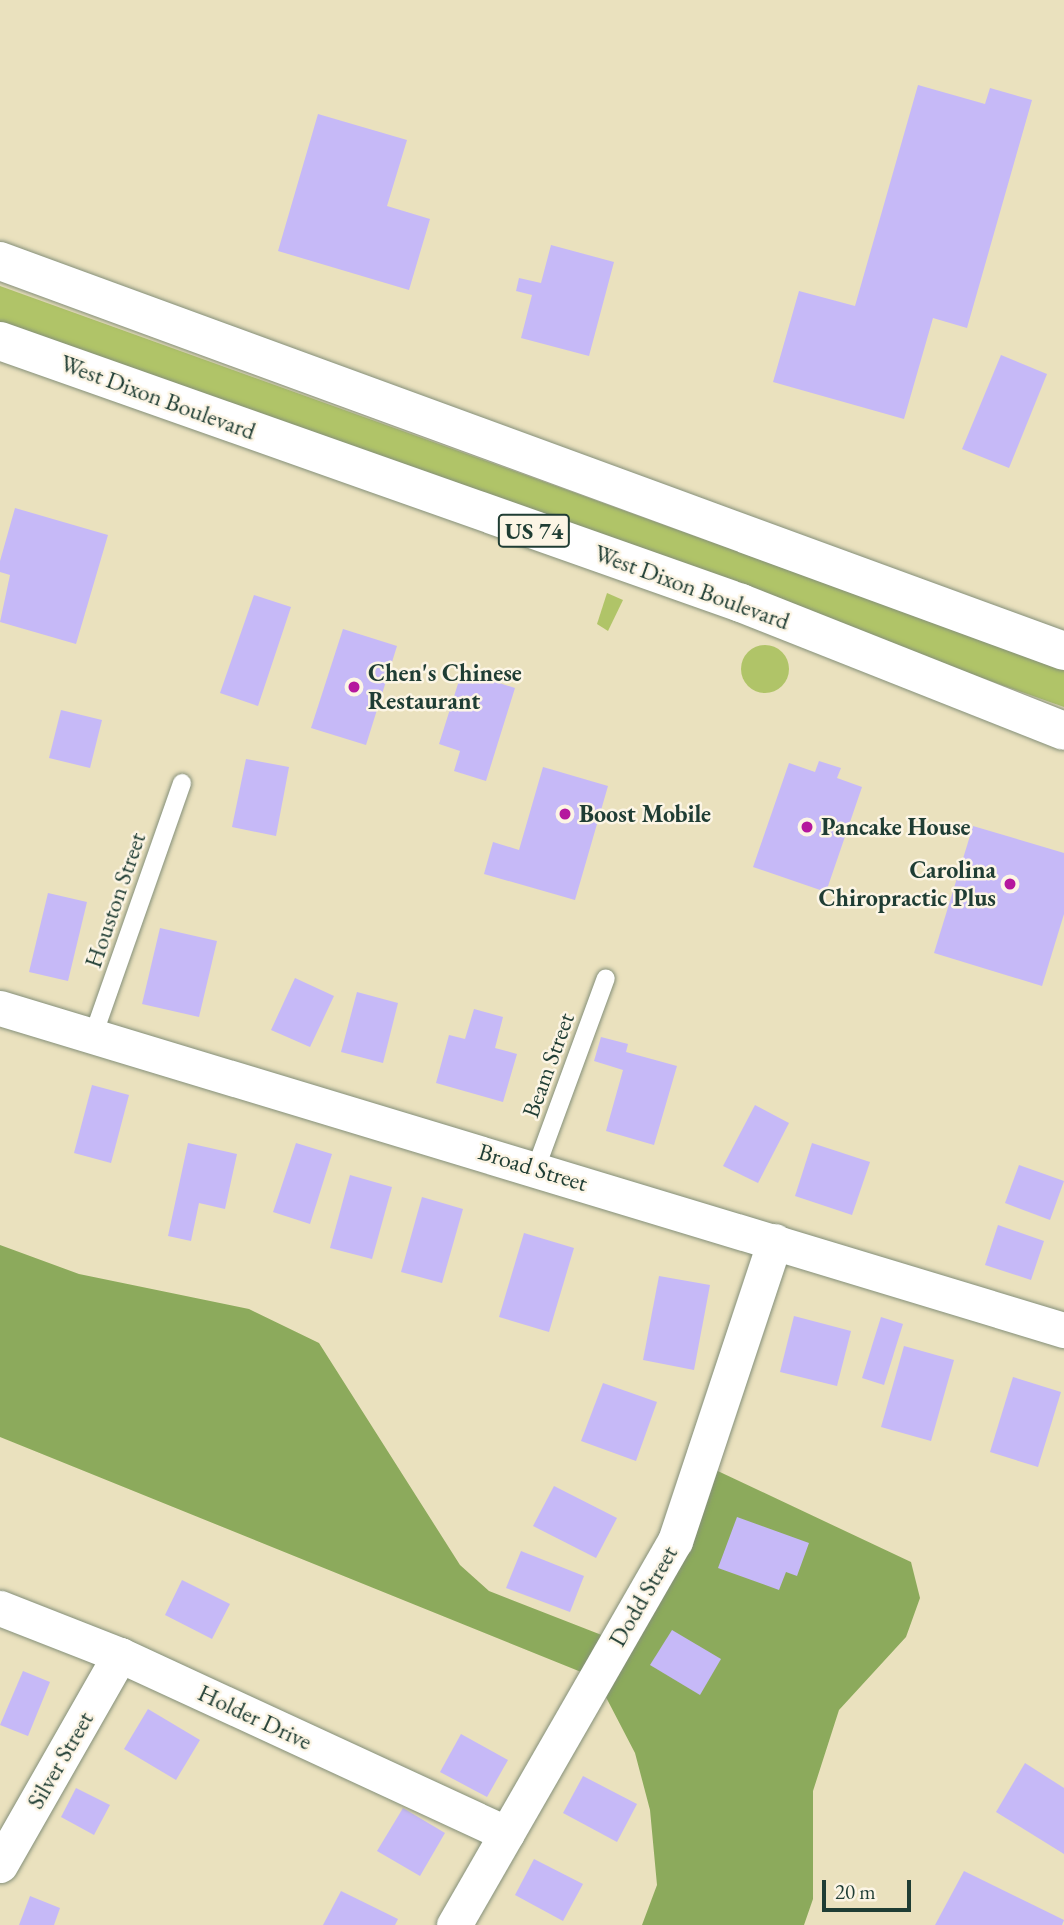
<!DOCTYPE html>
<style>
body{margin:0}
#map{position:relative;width:1064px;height:1925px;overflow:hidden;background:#eae1be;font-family:"EB Garamond",serif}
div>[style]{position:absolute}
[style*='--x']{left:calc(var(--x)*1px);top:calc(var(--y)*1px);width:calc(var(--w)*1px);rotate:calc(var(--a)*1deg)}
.green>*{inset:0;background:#b0c468}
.round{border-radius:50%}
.forest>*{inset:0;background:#8caa5c}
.building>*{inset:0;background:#c6b9f7}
.roads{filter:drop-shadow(0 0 2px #848f79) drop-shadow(0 0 2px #848f79)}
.lane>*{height:18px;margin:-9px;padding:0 9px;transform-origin:9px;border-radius:9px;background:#fff}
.street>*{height:35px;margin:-17.5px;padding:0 17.5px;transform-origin:17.5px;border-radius:17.5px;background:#fff}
.highway>*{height:38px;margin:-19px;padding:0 19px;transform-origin:19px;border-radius:19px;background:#fff}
.dots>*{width:19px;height:19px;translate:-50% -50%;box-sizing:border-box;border:4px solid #fcf5e5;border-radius:50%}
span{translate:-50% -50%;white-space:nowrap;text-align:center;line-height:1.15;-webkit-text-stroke:5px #fcf5e5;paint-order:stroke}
.shield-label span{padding:2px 5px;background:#fcf5e5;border:2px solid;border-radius:5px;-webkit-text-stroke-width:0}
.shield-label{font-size:23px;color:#1f3d34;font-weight:700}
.street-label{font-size:24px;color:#1f3d34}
.poi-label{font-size:24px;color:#1f3d34;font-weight:700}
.left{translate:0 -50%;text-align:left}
.right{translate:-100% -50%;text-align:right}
.scale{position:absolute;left:822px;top:1880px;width:89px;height:32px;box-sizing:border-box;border:4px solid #1f3d34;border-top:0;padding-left:9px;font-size:21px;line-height:24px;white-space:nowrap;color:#1f3d34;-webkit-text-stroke:5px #fcf5e5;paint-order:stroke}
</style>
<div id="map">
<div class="green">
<div style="clip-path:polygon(0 286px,1064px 669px,1064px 707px,0 329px)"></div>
<div style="clip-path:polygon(607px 593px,623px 600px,608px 631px,597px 624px)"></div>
<div class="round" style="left:741px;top:645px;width:48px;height:48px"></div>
</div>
<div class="forest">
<div style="clip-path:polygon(0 1245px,79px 1274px,249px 1309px,319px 1343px,460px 1565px,489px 1591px,617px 1641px,705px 1465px,911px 1562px,920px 1598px,906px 1637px,839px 1710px,813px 1791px,813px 1899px,804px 1925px,642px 1925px,657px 1885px,650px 1810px,635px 1753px,596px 1678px,0 1437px)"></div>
</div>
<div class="building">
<div style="clip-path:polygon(918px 85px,985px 104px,990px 88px,1032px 100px,967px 328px,933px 318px,904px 419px,773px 382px,799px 291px,855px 306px)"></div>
<div style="clip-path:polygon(318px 114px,407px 140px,387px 206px,430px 219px,409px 290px,278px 251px)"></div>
<div style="clip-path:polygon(551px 245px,614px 262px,589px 356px,521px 338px,532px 295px,516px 291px,519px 278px,541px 283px)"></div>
<div style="clip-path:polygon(1001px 355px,1047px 374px,1009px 468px,962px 449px)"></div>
<div style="clip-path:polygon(15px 508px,108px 535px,76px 644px,0 622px,10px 575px,0 572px,0 561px)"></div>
<div style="clip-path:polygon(254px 595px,291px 607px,258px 706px,220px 693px)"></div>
<div style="clip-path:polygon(343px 629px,397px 646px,366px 745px,311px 728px)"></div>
<div style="clip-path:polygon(462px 671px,515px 688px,486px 781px,454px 771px,460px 751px,439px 744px)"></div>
<div style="clip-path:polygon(61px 710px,102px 720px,90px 768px,49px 758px)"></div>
<div style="clip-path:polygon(246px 759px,289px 767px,276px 836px,232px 827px)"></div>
<div style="clip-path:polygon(819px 761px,841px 768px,837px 778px,862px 787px,826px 892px,753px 867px,789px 763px,815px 772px)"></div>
<div style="clip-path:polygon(543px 767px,608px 786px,575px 900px,484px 874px,493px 842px,519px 850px)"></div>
<div style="clip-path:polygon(973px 826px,1064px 853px,1064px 914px,1042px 986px,934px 953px)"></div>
<div style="clip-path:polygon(48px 893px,87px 902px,68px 981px,29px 972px)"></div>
<div style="clip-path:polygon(160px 928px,217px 941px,199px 1017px,142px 1004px)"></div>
<div style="clip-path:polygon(295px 978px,334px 996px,310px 1047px,271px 1030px)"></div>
<div style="clip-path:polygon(357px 992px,398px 1003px,383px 1063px,341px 1052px)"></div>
<div style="clip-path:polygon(474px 1009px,503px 1017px,495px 1048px,517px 1054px,503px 1102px,436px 1083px,449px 1035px,465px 1039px)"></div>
<div style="clip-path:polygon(601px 1037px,628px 1044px,626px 1052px,677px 1066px,654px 1145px,606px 1131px,623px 1070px,594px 1061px)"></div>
<div style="clip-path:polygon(92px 1085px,129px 1095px,111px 1163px,74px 1153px)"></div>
<div style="clip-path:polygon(755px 1105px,789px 1123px,758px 1183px,723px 1166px)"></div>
<div style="clip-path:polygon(188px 1143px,237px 1154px,225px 1209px,199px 1203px,191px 1241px,168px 1236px)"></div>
<div style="clip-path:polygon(296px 1143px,332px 1154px,310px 1224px,273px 1212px)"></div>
<div style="clip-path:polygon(812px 1143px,870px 1162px,852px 1215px,795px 1196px)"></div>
<div style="clip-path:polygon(1019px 1165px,1064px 1181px,1050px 1220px,1005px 1203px)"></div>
<div style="clip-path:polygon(350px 1175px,392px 1187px,372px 1259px,330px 1248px)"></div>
<div style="clip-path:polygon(422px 1197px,463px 1209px,442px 1283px,401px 1272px)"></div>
<div style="clip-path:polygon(998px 1225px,1044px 1241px,1031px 1280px,985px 1265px)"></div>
<div style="clip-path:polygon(524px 1233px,574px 1248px,549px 1332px,499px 1317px)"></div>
<div style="clip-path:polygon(659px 1276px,710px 1285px,694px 1370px,643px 1360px)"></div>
<div style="clip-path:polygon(794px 1316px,851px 1331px,837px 1386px,780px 1372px)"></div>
<div style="clip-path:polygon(881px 1317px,903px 1324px,884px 1385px,862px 1378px)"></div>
<div style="clip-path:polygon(904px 1346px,954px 1360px,931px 1441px,881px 1427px)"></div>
<div style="clip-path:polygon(1013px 1377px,1061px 1392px,1038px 1467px,990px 1452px)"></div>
<div style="clip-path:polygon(603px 1383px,657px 1402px,636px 1461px,581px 1441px)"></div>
<div style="clip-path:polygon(554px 1486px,617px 1518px,596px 1558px,533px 1526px)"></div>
<div style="clip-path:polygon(737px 1517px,809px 1543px,797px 1576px,786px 1572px,779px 1590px,718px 1568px)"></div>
<div style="clip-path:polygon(521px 1551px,584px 1576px,570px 1612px,506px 1588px)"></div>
<div style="clip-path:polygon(182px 1580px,230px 1604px,212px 1639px,165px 1615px)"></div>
<div style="clip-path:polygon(672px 1630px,721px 1659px,700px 1695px,650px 1665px)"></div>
<div style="clip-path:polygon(23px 1671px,50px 1682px,28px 1736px,0 1725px)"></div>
<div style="clip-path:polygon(148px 1709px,200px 1740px,176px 1780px,124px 1749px)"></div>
<div style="clip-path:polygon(461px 1734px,508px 1760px,487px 1797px,440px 1772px)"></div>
<div style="clip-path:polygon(1025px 1763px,1064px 1788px,1064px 1854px,996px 1812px)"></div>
<div style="clip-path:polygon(583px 1776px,637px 1804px,617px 1842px,563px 1813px)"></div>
<div style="clip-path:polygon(76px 1788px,110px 1805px,94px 1835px,61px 1817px)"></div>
<div style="clip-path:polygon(403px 1808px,445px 1833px,420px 1876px,377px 1851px)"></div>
<div style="clip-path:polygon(534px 1859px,583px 1884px,563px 1921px,515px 1895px)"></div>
<div style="clip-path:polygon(964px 1871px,1064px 1920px,1062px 1925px,935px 1925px)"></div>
<div style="clip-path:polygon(341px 1891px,398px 1919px,395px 1925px,323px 1925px)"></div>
<div style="clip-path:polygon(30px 1896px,60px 1908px,54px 1925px,19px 1925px)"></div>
</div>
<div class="roads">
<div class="lane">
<div style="--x:94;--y:1033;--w:265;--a:-70.6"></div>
<div style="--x:536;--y:1168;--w:202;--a:-69.8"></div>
</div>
<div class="street">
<div style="--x:0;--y:1008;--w:1112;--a:16.84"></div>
<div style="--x:0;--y:1608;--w:129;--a:21.4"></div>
<div style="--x:120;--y:1655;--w:426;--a:24.8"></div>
<div style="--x:0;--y:1865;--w:242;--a:-60.3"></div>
<div style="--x:454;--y:1925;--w:443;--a:-60.1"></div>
<div style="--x:675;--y:1541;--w:316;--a:-71.6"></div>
</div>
<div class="highway">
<div style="--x:0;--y:261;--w:1133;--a:20.13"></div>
<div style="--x:0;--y:341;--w:786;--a:19.47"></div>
<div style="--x:741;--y:603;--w:347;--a:21.6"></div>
</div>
</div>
<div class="dots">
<div style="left:354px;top:687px;background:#b5179e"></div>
<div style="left:565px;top:814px;background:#b5179e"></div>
<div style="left:807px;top:827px;background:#b5179e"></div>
<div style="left:1010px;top:884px;background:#b5179e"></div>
</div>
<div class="shield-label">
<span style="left:534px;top:531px">US 74</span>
</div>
<div class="street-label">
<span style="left:158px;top:397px;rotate:20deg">West Dixon Boulevard</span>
<span style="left:692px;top:587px;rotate:20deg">West Dixon Boulevard</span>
<span style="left:115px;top:900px;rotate:-71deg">Houston Street</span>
<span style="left:548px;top:1065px;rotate:-70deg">Beam Street</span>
<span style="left:533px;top:1167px;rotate:17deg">Broad Street</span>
<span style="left:643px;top:1596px;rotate:-60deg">Dodd Street</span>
<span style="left:255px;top:1717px;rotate:25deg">Holder Drive</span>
<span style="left:60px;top:1760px;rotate:-60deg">Silver Street</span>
</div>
<div class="poi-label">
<span class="left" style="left:368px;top:687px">Chen's Chinese<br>Restaurant</span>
<span class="left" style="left:579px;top:814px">Boost Mobile</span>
<span class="left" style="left:821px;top:827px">Pancake House</span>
<span class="right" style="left:996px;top:884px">Carolina<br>Chiropractic Plus</span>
</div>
<div class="scale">20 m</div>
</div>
